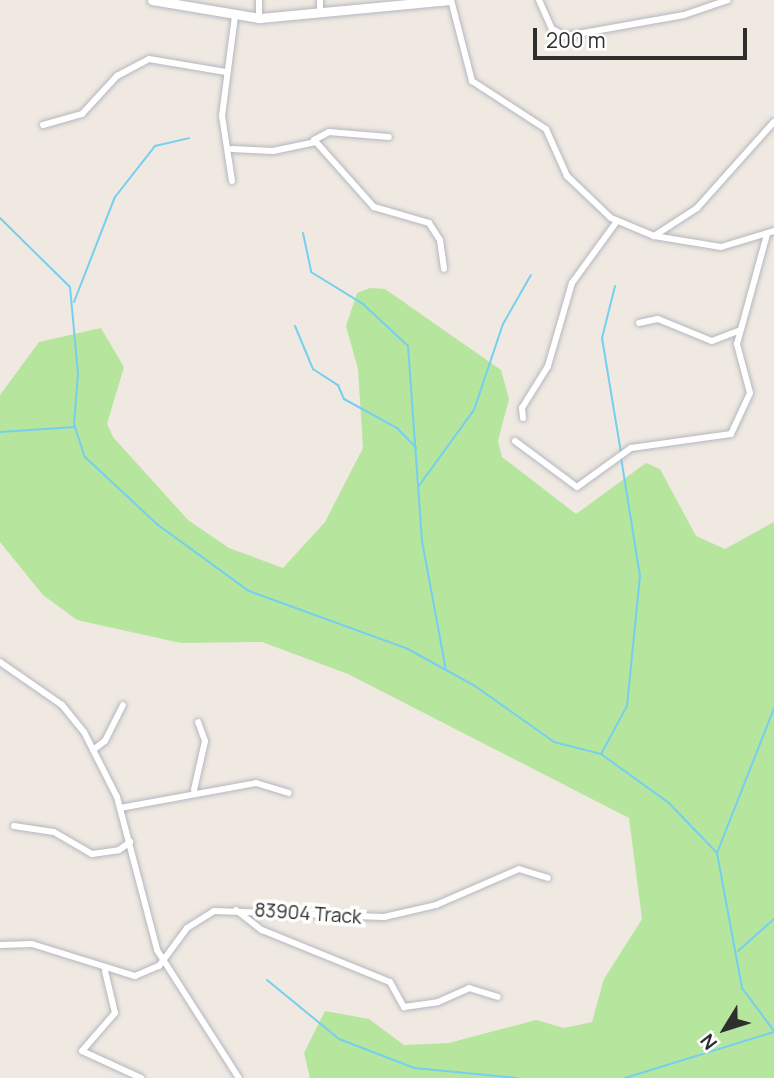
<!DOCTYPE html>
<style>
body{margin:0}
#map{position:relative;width:774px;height:1078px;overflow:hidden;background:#efe9e1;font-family:Manrope,sans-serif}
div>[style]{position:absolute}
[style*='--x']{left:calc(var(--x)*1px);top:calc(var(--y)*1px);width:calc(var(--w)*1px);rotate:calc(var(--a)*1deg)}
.green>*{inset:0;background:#b6e59e}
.stream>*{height:2px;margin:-1px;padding:0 1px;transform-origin:1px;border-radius:1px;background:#75cff0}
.roads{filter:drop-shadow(0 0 2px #b4b7c1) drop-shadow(0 0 2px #b4b7c1)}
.street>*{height:6px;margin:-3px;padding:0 3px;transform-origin:3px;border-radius:3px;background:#fff}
.secondary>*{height:9px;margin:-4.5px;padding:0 4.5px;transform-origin:4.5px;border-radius:4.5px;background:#fff}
span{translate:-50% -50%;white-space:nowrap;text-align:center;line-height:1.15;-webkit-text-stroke:7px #fff;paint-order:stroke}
.street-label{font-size:19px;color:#2e2e2e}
.north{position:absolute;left:690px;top:994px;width:70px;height:70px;-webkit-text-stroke:5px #fff;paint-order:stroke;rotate:232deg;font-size:19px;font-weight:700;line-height:28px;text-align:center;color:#2e2e2e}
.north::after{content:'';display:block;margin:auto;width:24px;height:32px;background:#2e2e2e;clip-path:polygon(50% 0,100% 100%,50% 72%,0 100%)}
.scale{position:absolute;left:533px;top:28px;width:214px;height:32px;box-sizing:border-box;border:4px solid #2e2e2e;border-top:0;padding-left:9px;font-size:21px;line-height:24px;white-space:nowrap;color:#2e2e2e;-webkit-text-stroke:5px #fff;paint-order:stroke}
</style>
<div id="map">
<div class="green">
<div style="clip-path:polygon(370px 288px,385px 289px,501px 370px,509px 399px,498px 441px,502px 457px,576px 514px,646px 463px,660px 469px,696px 536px,725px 549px,774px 522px,774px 1078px,310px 1078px,304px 1053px,325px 1011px,369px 1019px,404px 1045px,449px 1043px,536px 1020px,564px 1028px,592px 1022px,604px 979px,642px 919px,629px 818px,348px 674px,262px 642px,181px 643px,77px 620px,43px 595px,0 542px,0 395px,39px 342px,101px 328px,124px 367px,107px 424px,113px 437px,188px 520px,229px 548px,283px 568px,325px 522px,363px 448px,358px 369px,346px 326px,357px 293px)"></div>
</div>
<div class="stream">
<div style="--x:0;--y:218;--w:98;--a:44.6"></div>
<div style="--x:70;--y:287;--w:87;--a:84.7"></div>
<div style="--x:78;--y:374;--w:50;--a:94.6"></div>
<div style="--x:74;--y:424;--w:35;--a:72"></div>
<div style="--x:85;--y:457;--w:100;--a:43"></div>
<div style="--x:158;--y:525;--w:112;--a:36"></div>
<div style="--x:249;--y:591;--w:167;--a:20"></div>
<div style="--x:406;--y:648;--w:79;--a:28.8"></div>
<div style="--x:475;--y:686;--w:97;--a:35.3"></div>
<div style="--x:554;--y:742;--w:49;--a:14.3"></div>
<div style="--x:601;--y:754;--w:84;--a:35.8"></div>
<div style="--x:669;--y:803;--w:69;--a:46.2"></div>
<div style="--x:717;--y:853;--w:137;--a:79.5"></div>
<div style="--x:742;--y:988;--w:54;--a:53.3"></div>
<div style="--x:303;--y:233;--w:40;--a:78"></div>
<div style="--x:311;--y:272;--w:61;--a:31.6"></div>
<div style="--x:363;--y:304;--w:62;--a:43"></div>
<div style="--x:408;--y:346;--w:196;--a:85.9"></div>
<div style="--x:422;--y:541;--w:131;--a:79.5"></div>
<div style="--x:615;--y:286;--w:54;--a:104"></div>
<div style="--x:602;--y:338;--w:117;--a:80.6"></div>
<div style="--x:74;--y:302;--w:113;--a:-68.7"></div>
<div style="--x:115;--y:197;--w:65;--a:-51.9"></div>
<div style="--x:155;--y:146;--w:35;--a:-13"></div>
<div style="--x:295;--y:326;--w:47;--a:67.3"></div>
<div style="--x:313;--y:369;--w:30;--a:33"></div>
<div style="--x:338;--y:385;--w:15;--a:67"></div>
<div style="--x:344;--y:399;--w:60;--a:28.7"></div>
<div style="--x:397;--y:428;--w:28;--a:46"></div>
<div style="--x:0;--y:432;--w:75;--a:-3.8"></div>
<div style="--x:418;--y:487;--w:95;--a:-54"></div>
<div style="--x:474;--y:410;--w:91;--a:-71.4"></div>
<div style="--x:503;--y:324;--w:56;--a:-60.3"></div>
<div style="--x:601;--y:754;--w:55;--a:-61.6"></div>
<div style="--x:627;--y:706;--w:131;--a:-84.3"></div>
<div style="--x:640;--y:576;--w:120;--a:-99.1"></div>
<div style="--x:717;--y:853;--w:156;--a:-68.5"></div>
<div style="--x:738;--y:951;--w:48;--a:-41.6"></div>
<div style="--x:267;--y:980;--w:93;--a:39.3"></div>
<div style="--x:339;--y:1039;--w:80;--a:21.1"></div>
<div style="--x:414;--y:1068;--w:103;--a:5.5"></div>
<div style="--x:625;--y:1078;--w:156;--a:-17.2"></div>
</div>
<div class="roads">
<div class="street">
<div style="--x:259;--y:0;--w:18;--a:90"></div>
<div style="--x:320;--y:0;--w:14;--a:90"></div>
<div style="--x:451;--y:0;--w:84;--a:75.5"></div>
<div style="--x:472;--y:81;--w:88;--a:33"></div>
<div style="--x:546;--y:129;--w:51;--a:65.9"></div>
<div style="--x:567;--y:176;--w:61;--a:43.7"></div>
<div style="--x:611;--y:218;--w:47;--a:22.7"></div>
<div style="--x:654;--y:236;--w:68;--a:9.3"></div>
<div style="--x:721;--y:247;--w:55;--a:-16.8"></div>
<div style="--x:539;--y:0;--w:32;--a:66"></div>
<div style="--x:552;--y:29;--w:16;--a:27"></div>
<div style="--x:566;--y:36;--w:120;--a:-10.1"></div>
<div style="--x:684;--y:15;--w:46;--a:-18.8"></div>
<div style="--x:43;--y:125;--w:41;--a:-15.8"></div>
<div style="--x:82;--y:114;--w:52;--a:-47.4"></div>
<div style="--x:117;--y:76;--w:36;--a:-28"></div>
<div style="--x:149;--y:59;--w:78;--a:9.6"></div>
<div style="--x:314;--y:140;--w:17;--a:-28"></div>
<div style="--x:329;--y:132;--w:60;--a:4.8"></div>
<div style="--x:232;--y:149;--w:41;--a:2.8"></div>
<div style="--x:273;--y:151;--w:44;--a:-11.8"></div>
<div style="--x:316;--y:142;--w:87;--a:48.3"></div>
<div style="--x:374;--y:207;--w:57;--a:16.2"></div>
<div style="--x:429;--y:223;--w:20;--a:57"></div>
<div style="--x:440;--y:240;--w:29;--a:82"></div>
<div style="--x:232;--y:181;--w:66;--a:-98.7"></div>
<div style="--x:222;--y:116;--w:101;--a:-82.6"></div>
<div style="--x:654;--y:236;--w:51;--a:-33.1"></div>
<div style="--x:697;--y:208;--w:115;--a:-48.2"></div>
<div style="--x:639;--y:323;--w:19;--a:-12"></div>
<div style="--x:658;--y:319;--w:58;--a:22.2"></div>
<div style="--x:712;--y:341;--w:30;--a:-21"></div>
<div style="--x:523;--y:418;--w:10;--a:-96"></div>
<div style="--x:522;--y:408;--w:49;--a:-58.2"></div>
<div style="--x:548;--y:366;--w:86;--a:-73.9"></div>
<div style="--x:572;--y:283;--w:77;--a:-54"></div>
<div style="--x:515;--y:441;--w:77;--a:36.6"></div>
<div style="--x:577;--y:487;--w:67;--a:-35.8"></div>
<div style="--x:631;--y:448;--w:101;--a:-8"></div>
<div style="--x:731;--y:434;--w:45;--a:-65.1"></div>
<div style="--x:750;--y:393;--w:51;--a:-104.9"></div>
<div style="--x:737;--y:344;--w:114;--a:-74.7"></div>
<div style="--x:0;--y:662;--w:75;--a:34.7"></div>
<div style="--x:62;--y:705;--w:35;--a:51"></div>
<div style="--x:84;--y:732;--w:73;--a:63.1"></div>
<div style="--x:117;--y:797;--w:158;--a:75.3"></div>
<div style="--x:157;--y:950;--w:152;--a:57.4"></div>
<div style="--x:93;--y:750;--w:15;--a:-37"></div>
<div style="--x:105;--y:741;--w:40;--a:-63.4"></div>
<div style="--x:194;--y:790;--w:50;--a:-77.3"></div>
<div style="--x:205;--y:741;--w:20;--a:-110"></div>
<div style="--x:120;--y:808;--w:138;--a:-10.4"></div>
<div style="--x:256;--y:783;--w:34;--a:17"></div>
<div style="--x:14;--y:826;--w:40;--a:8.5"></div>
<div style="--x:54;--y:832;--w:44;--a:30.1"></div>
<div style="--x:92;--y:854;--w:27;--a:-8"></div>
<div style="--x:119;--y:850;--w:14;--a:-36"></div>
<div style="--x:236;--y:910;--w:33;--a:38"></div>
<div style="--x:262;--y:930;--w:138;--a:22.1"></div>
<div style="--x:390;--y:982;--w:29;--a:61"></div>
<div style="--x:404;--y:1007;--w:34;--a:-8"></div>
<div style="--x:438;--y:1002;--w:34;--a:-24"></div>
<div style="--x:469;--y:988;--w:30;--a:17"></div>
<div style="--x:0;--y:945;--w:32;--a:-2"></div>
<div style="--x:32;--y:944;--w:108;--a:17.3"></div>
<div style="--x:135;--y:976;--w:26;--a:-23"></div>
<div style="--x:159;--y:966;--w:47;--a:-53.6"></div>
<div style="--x:187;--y:928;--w:32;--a:-32"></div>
<div style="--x:214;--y:911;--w:170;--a:2"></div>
<div style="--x:384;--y:917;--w:53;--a:-13"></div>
<div style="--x:436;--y:905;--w:90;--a:-23.4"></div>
<div style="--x:519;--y:869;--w:30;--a:17"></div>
<div style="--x:105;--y:971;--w:43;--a:76.6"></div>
<div style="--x:115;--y:1013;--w:50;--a:131"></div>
<div style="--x:82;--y:1051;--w:65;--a:24.6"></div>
</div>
<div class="secondary">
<div style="--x:152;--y:0;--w:109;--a:9.5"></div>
<div style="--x:259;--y:18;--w:190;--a:-5.4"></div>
</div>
</div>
<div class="street-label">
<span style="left:308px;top:914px;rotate:4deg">83904 Track</span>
</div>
<div class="north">N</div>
<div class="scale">200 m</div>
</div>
